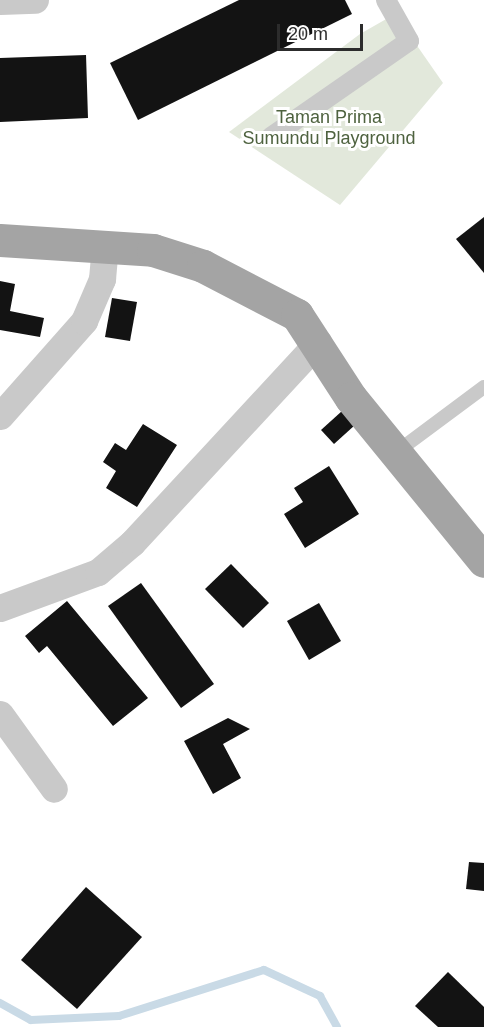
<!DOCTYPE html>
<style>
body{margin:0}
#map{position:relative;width:484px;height:1027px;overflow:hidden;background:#fff;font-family:Arial,sans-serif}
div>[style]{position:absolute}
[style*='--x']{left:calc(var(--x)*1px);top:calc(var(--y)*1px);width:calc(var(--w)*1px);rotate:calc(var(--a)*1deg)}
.green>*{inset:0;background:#e2e8db}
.stream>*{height:8px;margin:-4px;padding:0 4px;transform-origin:4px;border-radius:4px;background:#c9dae6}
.building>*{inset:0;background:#131313}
.service>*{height:14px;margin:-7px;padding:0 7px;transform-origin:7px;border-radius:7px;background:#c9c9c9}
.pedestrian>*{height:20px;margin:-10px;padding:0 10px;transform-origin:10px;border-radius:10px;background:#c9c9c9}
.minor>*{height:27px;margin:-13.5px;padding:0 13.5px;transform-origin:13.5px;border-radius:13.5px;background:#c9c9c9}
.primary>*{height:33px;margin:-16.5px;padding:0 16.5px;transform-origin:16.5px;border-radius:16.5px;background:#a4a4a4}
span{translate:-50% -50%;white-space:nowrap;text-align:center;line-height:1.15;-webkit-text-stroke:6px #fff;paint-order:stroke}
.park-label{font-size:18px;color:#4e623f}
.scale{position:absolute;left:277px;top:24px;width:86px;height:27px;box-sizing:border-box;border:3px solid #2c2c2c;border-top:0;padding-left:8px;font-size:18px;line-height:21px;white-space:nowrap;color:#2c2c2c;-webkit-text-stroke:4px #fff;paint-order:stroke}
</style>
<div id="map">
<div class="green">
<div style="clip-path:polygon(395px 14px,443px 83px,340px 205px,229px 132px,360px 34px)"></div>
</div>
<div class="stream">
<div style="--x:0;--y:1003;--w:35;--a:29"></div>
<div style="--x:31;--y:1020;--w:88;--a:-2.6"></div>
<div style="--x:119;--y:1016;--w:152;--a:-17.6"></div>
<div style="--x:264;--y:970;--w:62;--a:24.9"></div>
<div style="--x:320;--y:996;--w:35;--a:61"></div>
</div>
<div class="building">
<div style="clip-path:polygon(239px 0,345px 0,352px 14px,138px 120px,110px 63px)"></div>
<div style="clip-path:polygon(86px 55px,88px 118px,0 122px,0 58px)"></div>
<div style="clip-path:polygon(484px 217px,484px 273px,456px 239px)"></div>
<div style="clip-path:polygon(0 281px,15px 284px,10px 311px,44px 318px,40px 337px,0 330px)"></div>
<div style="clip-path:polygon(112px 298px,137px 302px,130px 341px,105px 337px)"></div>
<div style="clip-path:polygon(342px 411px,355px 425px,334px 444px,321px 430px)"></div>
<div style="clip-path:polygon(143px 424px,177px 445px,137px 507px,106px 488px,116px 471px,103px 462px,115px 443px,126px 450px)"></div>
<div style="clip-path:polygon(329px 466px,359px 514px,305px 548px,284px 514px,303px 502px,294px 488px)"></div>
<div style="clip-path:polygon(231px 564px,269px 603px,243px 628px,205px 589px)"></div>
<div style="clip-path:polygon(141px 583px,214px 684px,181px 708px,108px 606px)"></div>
<div style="clip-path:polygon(67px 601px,148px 698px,113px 726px,47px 646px,39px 653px,25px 636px)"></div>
<div style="clip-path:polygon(319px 603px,341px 641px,309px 660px,287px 621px)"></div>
<div style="clip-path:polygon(228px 718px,250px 729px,223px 744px,241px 778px,213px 794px,184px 741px)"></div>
<div style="clip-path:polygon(469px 862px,484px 863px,484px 891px,466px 889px)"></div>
<div style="clip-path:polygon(86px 887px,142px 937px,77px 1009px,21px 960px)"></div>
<div style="clip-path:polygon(448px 972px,484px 1007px,484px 1027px,438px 1027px,415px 1006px)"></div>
</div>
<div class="service">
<div style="--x:398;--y:451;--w:107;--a:-36.7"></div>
</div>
<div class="pedestrian">
<div style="--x:271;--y:137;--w:168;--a:-34.8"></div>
<div style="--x:409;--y:41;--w:47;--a:-119.3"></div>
</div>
<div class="minor">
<div style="--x:0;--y:1;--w:35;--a:-2"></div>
<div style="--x:0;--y:416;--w:127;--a:-48.5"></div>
<div style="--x:84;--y:321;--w:46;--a:-66.8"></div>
<div style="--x:102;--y:279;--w:34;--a:-85"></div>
<div style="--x:0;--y:608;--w:104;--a:-20.2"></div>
<div style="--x:98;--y:572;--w:45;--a:-40.5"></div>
<div style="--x:132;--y:543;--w:274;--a:-47.2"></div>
<div style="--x:0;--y:714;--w:92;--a:54.2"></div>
</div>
<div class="primary">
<div style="--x:0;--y:240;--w:153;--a:3.7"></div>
<div style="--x:153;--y:250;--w:52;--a:17.7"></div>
<div style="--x:203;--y:266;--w:106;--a:27.5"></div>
<div style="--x:297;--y:315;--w:99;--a:57"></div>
<div style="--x:351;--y:398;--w:210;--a:50.8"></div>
</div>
<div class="park-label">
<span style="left:329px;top:128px">Taman Prima<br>Sumundu Playground</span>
</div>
<div class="scale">20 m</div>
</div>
